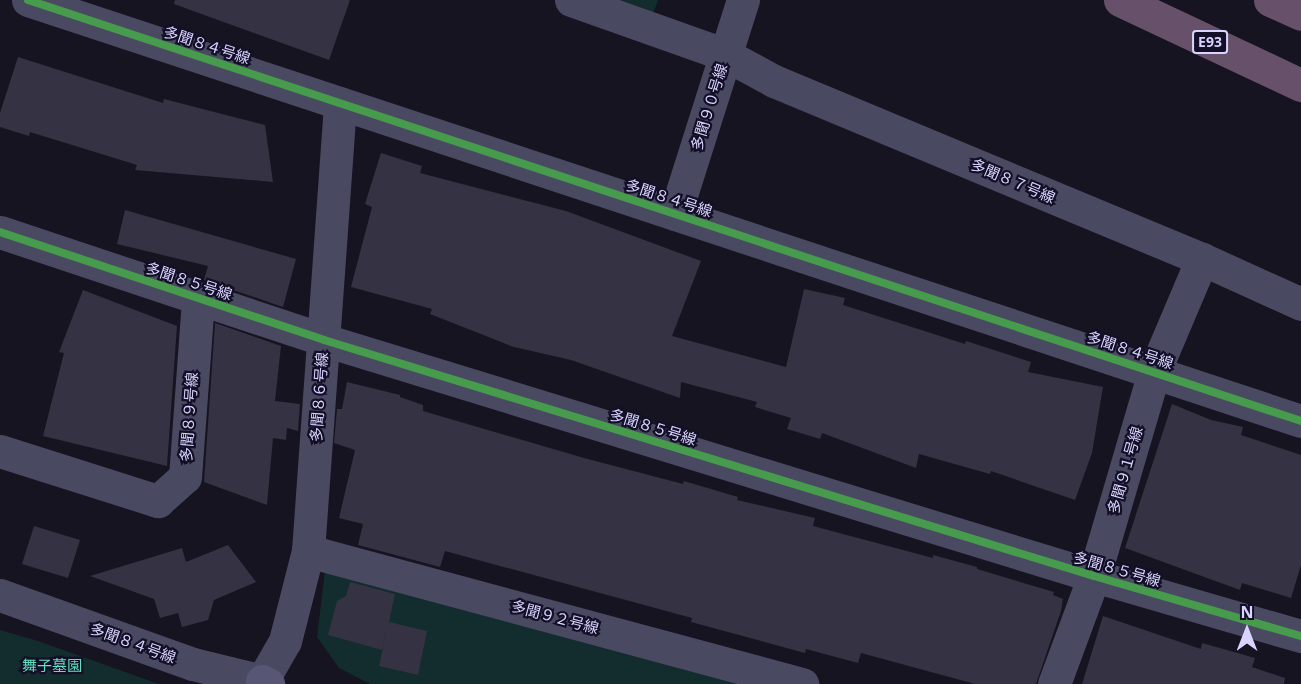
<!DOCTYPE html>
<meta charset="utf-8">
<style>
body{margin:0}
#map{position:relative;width:1301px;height:684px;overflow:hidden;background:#161421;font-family:"Open Sans","Noto Sans JP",sans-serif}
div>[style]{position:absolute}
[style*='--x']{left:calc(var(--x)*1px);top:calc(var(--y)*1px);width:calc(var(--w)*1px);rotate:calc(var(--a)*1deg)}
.green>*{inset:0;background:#132c2d}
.building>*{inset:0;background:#343243}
.street>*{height:33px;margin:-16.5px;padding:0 16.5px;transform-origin:16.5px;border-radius:16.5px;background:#4a4962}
.secondary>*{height:33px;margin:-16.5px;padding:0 16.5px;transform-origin:16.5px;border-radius:16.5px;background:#575674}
.highway>*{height:33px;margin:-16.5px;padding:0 16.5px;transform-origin:16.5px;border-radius:16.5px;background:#67516a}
.cycleway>*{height:8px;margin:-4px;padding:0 4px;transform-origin:4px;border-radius:4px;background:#469c4c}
span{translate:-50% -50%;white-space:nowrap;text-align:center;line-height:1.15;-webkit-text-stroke:4.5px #130f26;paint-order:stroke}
.shield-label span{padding:2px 4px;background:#130f26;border:2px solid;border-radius:4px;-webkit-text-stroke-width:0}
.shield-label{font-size:14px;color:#d9d4ff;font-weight:700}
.street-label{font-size:15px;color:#d9d4ff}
.park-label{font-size:15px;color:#5fe0c0}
.north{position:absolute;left:1217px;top:600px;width:60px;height:60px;-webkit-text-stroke:4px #130f26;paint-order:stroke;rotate:0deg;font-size:16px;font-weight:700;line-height:24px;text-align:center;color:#d9d4ff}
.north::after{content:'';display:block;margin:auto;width:21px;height:27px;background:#d9d4ff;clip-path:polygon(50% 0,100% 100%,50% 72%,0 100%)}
</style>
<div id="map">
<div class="green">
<div style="clip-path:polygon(609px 0,658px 0,652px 17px)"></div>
<div style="clip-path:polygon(325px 571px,749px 684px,370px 684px,339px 668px,317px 637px)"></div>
<div style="clip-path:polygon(0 630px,38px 641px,159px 684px,0 684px)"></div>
</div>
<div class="building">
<div style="clip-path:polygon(175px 0,350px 0,329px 60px,174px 4px)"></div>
<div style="clip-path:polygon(18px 57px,163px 103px,164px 99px,265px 125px,273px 182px,135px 170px,137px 165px,30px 132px,29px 136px,0 127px,0 113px)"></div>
<div style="clip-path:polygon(381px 153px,422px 166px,420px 173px,566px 211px,701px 261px,672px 336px,786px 367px,804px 289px,845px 298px,843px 305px,965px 344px,966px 341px,1031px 362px,1028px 372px,1103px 387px,1092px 453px,1075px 500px,991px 471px,990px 474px,919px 454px,916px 468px,822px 433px,820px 439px,787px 429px,791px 418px,755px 407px,757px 402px,681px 382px,680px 398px,571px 360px,514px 347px,430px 314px,432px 309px,351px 287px,372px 207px,365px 204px)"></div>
<div style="clip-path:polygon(125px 210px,296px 259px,283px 307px,204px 280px,208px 266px,117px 244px)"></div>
<div style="clip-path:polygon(83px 290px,177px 326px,167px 466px,43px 436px,64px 353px,59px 352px)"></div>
<div style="clip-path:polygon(215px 323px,281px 346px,275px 401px,300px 404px,298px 431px,287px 428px,286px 440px,273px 438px,267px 505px,204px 482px)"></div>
<div style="clip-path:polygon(347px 382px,400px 395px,400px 397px,423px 405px,423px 411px,584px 458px,683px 484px,684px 481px,738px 497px,737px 500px,815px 518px,813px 526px,933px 558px,933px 555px,977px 567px,977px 569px,1054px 592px,1053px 595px,1063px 599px,1061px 611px,1036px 684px,975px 684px,861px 653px,858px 663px,806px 649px,805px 653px,691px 622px,692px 618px,445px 551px,440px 567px,358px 545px,363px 524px,339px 518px,355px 450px,334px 443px,337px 409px,342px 409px)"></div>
<div style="clip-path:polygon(1172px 404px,1211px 420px,1243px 427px,1241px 435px,1301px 455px,1301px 565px,1291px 598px,1242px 583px,1240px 590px,1125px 548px)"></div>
<div style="clip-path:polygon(34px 526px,80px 540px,68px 578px,22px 564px)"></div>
<div style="clip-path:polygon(228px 545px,256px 582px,214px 600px,208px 620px,182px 627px,178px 613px,160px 618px,154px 599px,90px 576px,182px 548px,186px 562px)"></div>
<div style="clip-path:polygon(350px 582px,395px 594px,389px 622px,427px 631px,418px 675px,379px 666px,387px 627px,382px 650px,328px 635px,337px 601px,346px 596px)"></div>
<div style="clip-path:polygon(1103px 616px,1201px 649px,1202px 643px,1255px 658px,1252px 667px,1285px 678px,1284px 684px,1082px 684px)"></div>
</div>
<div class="street">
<div style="--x:28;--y:0;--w:1341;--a:18.3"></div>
<div style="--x:571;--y:0;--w:164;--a:19.5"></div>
<div style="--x:726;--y:55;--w:55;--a:28.4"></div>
<div style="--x:774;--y:81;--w:464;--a:22.6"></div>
<div style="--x:1202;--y:259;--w:109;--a:24.4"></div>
<div style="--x:675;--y:214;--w:225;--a:-72.4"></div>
<div style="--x:0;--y:232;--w:342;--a:18.4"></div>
<div style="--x:324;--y:340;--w:805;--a:17.04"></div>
<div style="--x:1094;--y:576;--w:216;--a:16.2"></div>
<div style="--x:0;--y:451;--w:166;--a:17.6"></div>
<div style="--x:158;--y:501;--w:36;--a:-42"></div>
<div style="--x:185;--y:477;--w:179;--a:-85.8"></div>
<div style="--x:308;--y:551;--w:512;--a:15.07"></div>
<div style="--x:0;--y:595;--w:205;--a:19.7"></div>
<div style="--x:193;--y:664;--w:71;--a:13.8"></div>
<div style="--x:262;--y:681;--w:46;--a:-60.1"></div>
<div style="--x:285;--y:641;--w:93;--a:-75.7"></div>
<div style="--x:308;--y:551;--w:449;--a:-85.9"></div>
<div style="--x:1054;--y:684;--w:115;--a:-69.7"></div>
<div style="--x:1094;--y:576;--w:213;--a:-73.6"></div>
<div style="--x:1154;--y:372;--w:123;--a:-67"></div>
</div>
<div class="secondary">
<div style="--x:262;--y:681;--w:7;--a:27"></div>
</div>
<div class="highway">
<div style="--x:1120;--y:0;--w:200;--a:25.2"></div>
<div style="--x:1270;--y:0;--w:34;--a:24"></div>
</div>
<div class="cycleway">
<div style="--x:28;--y:0;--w:1341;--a:18.3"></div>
<div style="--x:0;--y:232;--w:342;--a:18.4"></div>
<div style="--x:324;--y:340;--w:805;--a:17.04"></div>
<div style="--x:1094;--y:576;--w:216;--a:16.2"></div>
</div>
<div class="shield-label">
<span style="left:1210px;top:42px">E93</span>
</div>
<div class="street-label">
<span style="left:207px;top:45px;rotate:18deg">多聞８４号線</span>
<span style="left:709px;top:107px;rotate:-73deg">多聞９０号線</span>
<span style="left:1013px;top:181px;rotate:23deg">多聞８７号線</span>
<span style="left:669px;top:198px;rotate:18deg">多聞８４号線</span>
<span style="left:189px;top:281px;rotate:18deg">多聞８５号線</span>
<span style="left:1130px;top:350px;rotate:18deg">多聞８４号線</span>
<span style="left:319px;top:397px;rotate:-86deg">多聞８６号線</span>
<span style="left:189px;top:417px;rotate:-86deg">多聞８９号線</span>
<span style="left:653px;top:427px;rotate:17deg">多聞８５号線</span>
<span style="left:1125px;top:470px;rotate:-74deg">多聞９１号線</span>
<span style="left:1117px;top:569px;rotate:16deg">多聞８５号線</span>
<span style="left:555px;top:617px;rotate:15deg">多聞９２号線</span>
<span style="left:133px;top:643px;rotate:20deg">多聞８４号線</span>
</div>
<div class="park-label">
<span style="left:52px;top:666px">舞子墓園</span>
</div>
<div class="north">N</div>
</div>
